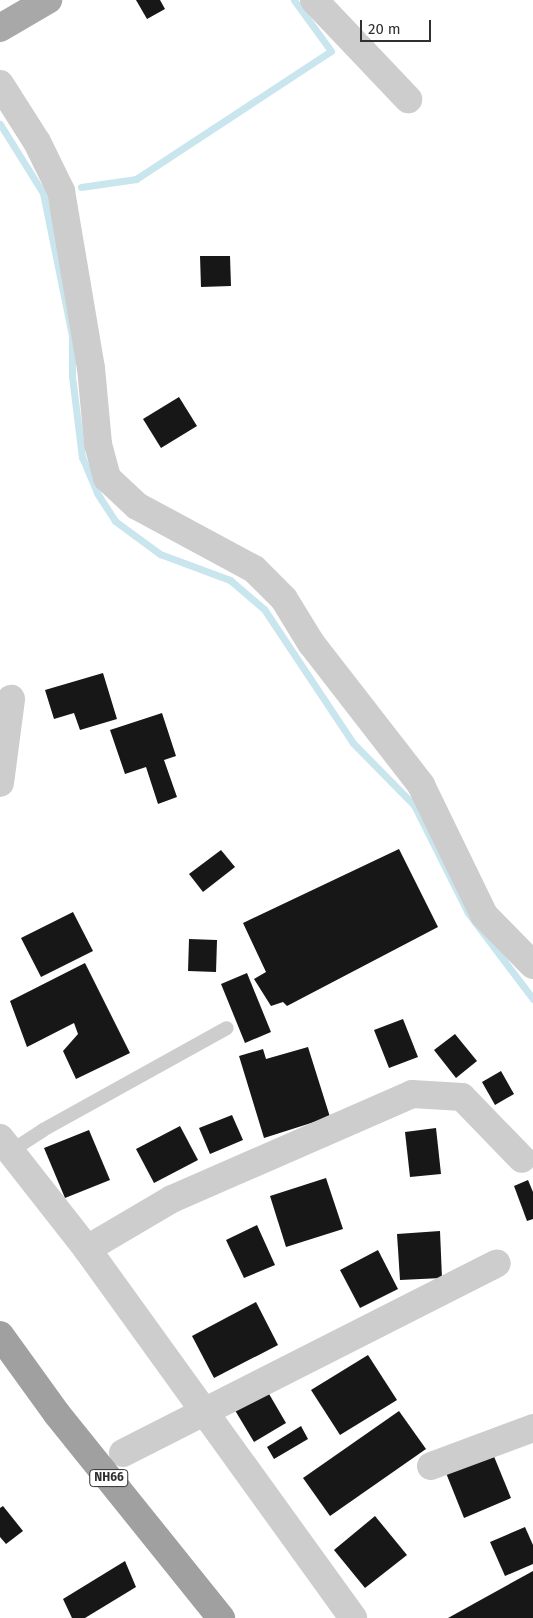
<!DOCTYPE html>
<style>
body{margin:0}
#map{position:relative;width:533px;height:1618px;overflow:hidden;background:#fff;font-family:"Fira Sans",sans-serif}
div>[style]{position:absolute}
[style*='--x']{left:calc(var(--x)*1px);top:calc(var(--y)*1px);width:calc(var(--w)*1px);rotate:calc(var(--a)*1deg)}
.stream>*{height:7px;margin:-3.5px;padding:0 3.5px;transform-origin:3.5px;border-radius:3.5px;background:#c9e5ee}
.building>*{inset:0;background:#171717}
.service>*{height:14px;margin:-7px;padding:0 7px;transform-origin:7px;border-radius:7px;background:#cdcdcd}
.minor>*{height:28px;margin:-14px;padding:0 14px;transform-origin:14px;border-radius:14px;background:#cdcdcd}
.tertiary>*{height:28px;margin:-14px;padding:0 14px;transform-origin:14px;border-radius:14px;background:#cdcdcd}
.primary>*{height:28px;margin:-14px;padding:0 14px;transform-origin:14px;border-radius:14px;background:#a8a8a8}
.trunk>*{height:28px;margin:-14px;padding:0 14px;transform-origin:14px;border-radius:14px;background:#a0a0a0}
span{translate:-50% -50%;white-space:nowrap;text-align:center;line-height:1.15;-webkit-text-stroke:5px #fff;paint-order:stroke}
.shield-label span{padding:1px 4px;background:#fff;border:1px solid;border-radius:4px;-webkit-text-stroke-width:0}
.shield-label{font-size:12px;color:#303030;font-weight:700}
.scale{position:absolute;left:360px;top:20px;width:71px;height:22px;box-sizing:border-box;border:2px solid #303030;border-top:0;padding-left:6px;font-size:15px;line-height:18px;white-space:nowrap;color:#303030;-webkit-text-stroke:4px #fff;paint-order:stroke}
</style>
<div id="map">
<div class="stream">
<div style="--x:0;--y:124;--w:81;--a:58.1"></div>
<div style="--x:43;--y:193;--w:145;--a:78.5"></div>
<div style="--x:72;--y:335;--w:41;--a:90"></div>
<div style="--x:72;--y:376;--w:82;--a:83"></div>
<div style="--x:82;--y:457;--w:39;--a:67"></div>
<div style="--x:97;--y:493;--w:33;--a:57"></div>
<div style="--x:115;--y:521;--w:56;--a:36.3"></div>
<div style="--x:160;--y:554;--w:75;--a:20.4"></div>
<div style="--x:230;--y:580;--w:45;--a:40.5"></div>
<div style="--x:264;--y:609;--w:161;--a:56.4"></div>
<div style="--x:353;--y:743;--w:87;--a:45.5"></div>
<div style="--x:414;--y:805;--w:121;--a:63.4"></div>
<div style="--x:468;--y:913;--w:108;--a:52.9"></div>
<div style="--x:81;--y:187;--w:56;--a:-8.3"></div>
<div style="--x:136;--y:179;--w:233;--a:-33.3"></div>
<div style="--x:331;--y:51;--w:63;--a:-126"></div>
</div>
<div class="building">
<div style="clip-path:polygon(136px 0,160px 0,165px 9px,147px 19px)"></div>
<div style="clip-path:polygon(200px 256px,230px 256px,231px 286px,201px 287px)"></div>
<div style="clip-path:polygon(179px 397px,197px 426px,161px 448px,143px 419px)"></div>
<div style="clip-path:polygon(103px 673px,117px 719px,80px 730px,74px 713px,54px 719px,45px 690px)"></div>
<div style="clip-path:polygon(162px 713px,176px 756px,164px 760px,177px 797px,158px 804px,146px 767px,125px 774px,110px 730px)"></div>
<div style="clip-path:polygon(399px 849px,438px 927px,287px 1006px,283px 1002px,271px 1006px,254px 979px,266px 972px,243px 923px)"></div>
<div style="clip-path:polygon(221px 850px,235px 867px,203px 892px,189px 874px)"></div>
<div style="clip-path:polygon(73px 912px,93px 951px,41px 977px,21px 938px)"></div>
<div style="clip-path:polygon(189px 939px,217px 940px,216px 972px,188px 971px)"></div>
<div style="clip-path:polygon(85px 963px,130px 1053px,76px 1079px,63px 1051px,78px 1034px,74px 1023px,27px 1047px,10px 1001px)"></div>
<div style="clip-path:polygon(247px 973px,271px 1032px,245px 1043px,221px 984px)"></div>
<div style="clip-path:polygon(403px 1019px,418px 1057px,389px 1068px,374px 1030px)"></div>
<div style="clip-path:polygon(455px 1034px,477px 1061px,456px 1078px,434px 1050px)"></div>
<div style="clip-path:polygon(308px 1047px,330px 1117px,264px 1138px,239px 1056px,263px 1049px,266px 1059px)"></div>
<div style="clip-path:polygon(501px 1071px,514px 1094px,495px 1105px,482px 1082px)"></div>
<div style="clip-path:polygon(232px 1115px,243px 1140px,210px 1154px,199px 1128px)"></div>
<div style="clip-path:polygon(180px 1126px,198px 1160px,154px 1183px,136px 1149px)"></div>
<div style="clip-path:polygon(436px 1128px,441px 1174px,410px 1177px,405px 1132px)"></div>
<div style="clip-path:polygon(89px 1130px,110px 1180px,65px 1198px,44px 1148px)"></div>
<div style="clip-path:polygon(326px 1178px,343px 1229px,286px 1247px,270px 1196px)"></div>
<div style="clip-path:polygon(528px 1180px,533px 1192px,533px 1219px,527px 1221px,514px 1186px)"></div>
<div style="clip-path:polygon(257px 1225px,275px 1265px,244px 1278px,226px 1240px)"></div>
<div style="clip-path:polygon(440px 1231px,442px 1278px,400px 1280px,397px 1234px)"></div>
<div style="clip-path:polygon(378px 1250px,398px 1289px,360px 1308px,340px 1270px)"></div>
<div style="clip-path:polygon(256px 1302px,278px 1345px,214px 1378px,192px 1336px)"></div>
<div style="clip-path:polygon(368px 1355px,397px 1400px,340px 1435px,311px 1390px)"></div>
<div style="clip-path:polygon(265px 1387px,286px 1423px,254px 1442px,233px 1407px)"></div>
<div style="clip-path:polygon(399px 1411px,426px 1449px,330px 1516px,303px 1478px)"></div>
<div style="clip-path:polygon(301px 1426px,308px 1439px,274px 1459px,267px 1447px)"></div>
<div style="clip-path:polygon(493px 1454px,511px 1498px,464px 1518px,446px 1473px)"></div>
<div style="clip-path:polygon(3px 1506px,23px 1531px,6px 1544px,0 1537px,0 1508px)"></div>
<div style="clip-path:polygon(375px 1516px,407px 1555px,365px 1588px,334px 1550px)"></div>
<div style="clip-path:polygon(525px 1527px,533px 1545px,533px 1564px,505px 1576px,490px 1542px)"></div>
<div style="clip-path:polygon(125px 1561px,136px 1587px,85px 1618px,72px 1618px,63px 1599px)"></div>
<div style="clip-path:polygon(533px 1571px,533px 1618px,448px 1618px)"></div>
</div>
<div class="service">
<div style="--x:11;--y:1151;--w:38;--a:-33"></div>
<div style="--x:43;--y:1130;--w:210;--a:-29"></div>
</div>
<div class="minor">
<div style="--x:314;--y:0;--w:137;--a:46.5"></div>
<div style="--x:0;--y:84;--w:69;--a:57.5"></div>
<div style="--x:37;--y:142;--w:55;--a:63.9"></div>
<div style="--x:61;--y:191;--w:180;--a:80.4"></div>
<div style="--x:91;--y:368;--w:76;--a:84.7"></div>
<div style="--x:98;--y:444;--w:35;--a:75"></div>
<div style="--x:107;--y:478;--w:41;--a:43"></div>
<div style="--x:137;--y:506;--w:133;--a:28.3"></div>
<div style="--x:254;--y:569;--w:42;--a:45"></div>
<div style="--x:284;--y:599;--w:52;--a:58.5"></div>
<div style="--x:311;--y:643;--w:180;--a:52.2"></div>
<div style="--x:421;--y:785;--w:144;--a:64.1"></div>
<div style="--x:484;--y:915;--w:70;--a:45.6"></div>
<div style="--x:0;--y:783;--w:85;--a:-82.5"></div>
<div style="--x:87;--y:1249;--w:99;--a:-30.5"></div>
<div style="--x:172;--y:1199;--w:262;--a:-23.6"></div>
<div style="--x:412;--y:1094;--w:50;--a:3.4"></div>
<div style="--x:462;--y:1097;--w:86;--a:45.9"></div>
<div style="--x:123;--y:1453;--w:419;--a:-26.9"></div>
<div style="--x:431;--y:1466;--w:109;--a:-20.4"></div>
</div>
<div class="tertiary">
<div style="--x:0;--y:1138;--w:141;--a:51.9"></div>
<div style="--x:87;--y:1249;--w:455;--a:54.2"></div>
</div>
<div class="primary">
<div style="--x:0;--y:28;--w:56;--a:-30.3"></div>
</div>
<div class="trunk">
<div style="--x:0;--y:1335;--w:97;--a:54.2"></div>
<div style="--x:57;--y:1414;--w:262;--a:51.2"></div>
</div>
<div class="shield-label">
<span style="left:109px;top:1478px">NH66</span>
</div>
<div class="scale">20 m</div>
</div>
